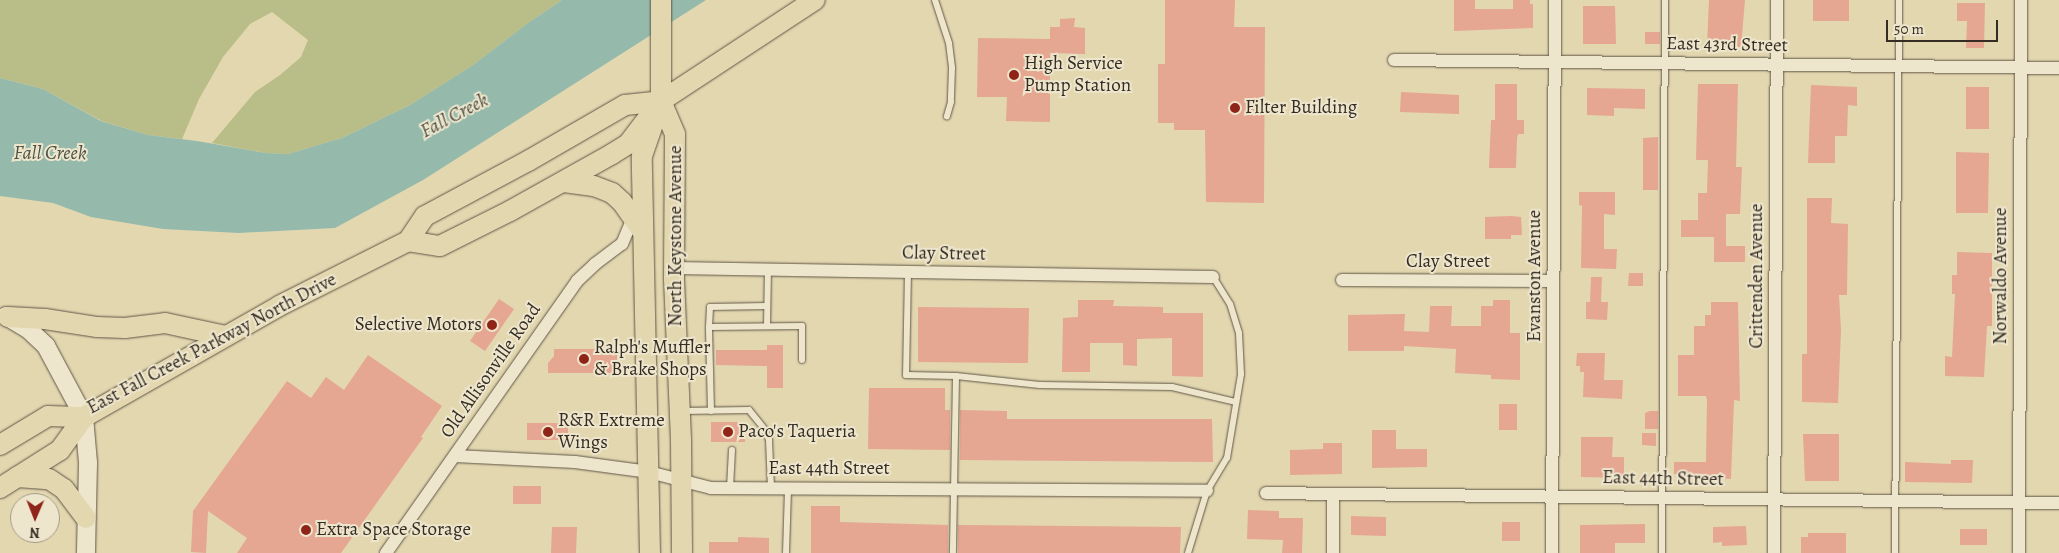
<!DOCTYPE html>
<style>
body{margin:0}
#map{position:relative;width:2059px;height:553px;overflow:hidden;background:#e3d7b0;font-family:Alegreya,serif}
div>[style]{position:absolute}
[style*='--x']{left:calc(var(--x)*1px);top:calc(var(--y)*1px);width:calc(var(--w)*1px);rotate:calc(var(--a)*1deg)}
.green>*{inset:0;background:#b9bd87}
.water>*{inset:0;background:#95baac}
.building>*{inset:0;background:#e5a692}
.roads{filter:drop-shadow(0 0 1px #605746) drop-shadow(0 0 1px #605746)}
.lane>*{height:6px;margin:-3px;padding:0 3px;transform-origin:3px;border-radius:3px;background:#ede5cc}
.street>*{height:12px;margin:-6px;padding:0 6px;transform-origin:6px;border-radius:6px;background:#ede5cc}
.secondary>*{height:18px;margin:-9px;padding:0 9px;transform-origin:9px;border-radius:9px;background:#ede5cc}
.primary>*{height:20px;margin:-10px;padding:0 10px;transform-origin:10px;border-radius:10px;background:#e3d7b0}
.dots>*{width:14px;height:14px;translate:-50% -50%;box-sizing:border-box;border:2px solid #ede5cc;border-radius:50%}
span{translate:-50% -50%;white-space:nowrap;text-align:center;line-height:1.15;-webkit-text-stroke:4px #ede5cc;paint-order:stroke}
.street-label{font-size:19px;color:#352c23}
.poi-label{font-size:19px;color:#352c23}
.left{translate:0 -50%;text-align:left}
.right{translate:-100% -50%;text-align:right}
.water-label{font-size:20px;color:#4d5045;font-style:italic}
.north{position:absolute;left:10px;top:493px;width:50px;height:50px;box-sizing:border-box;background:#ede5cc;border:1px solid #a39b88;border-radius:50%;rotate:181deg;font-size:14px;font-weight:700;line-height:20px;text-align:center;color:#352c23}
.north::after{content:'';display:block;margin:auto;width:18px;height:22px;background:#8f2418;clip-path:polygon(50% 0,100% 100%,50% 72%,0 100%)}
.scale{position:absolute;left:1886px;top:20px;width:112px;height:22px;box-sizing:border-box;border:2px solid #352c23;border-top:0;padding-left:6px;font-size:15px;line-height:18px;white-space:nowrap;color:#352c23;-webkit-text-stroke:4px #ede5cc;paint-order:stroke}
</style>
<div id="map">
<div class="green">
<div style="clip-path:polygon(0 0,562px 0,528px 23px,473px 65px,410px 105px,342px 138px,288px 154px,266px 153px,212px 143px,255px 92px,280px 75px,301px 57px,308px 40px,272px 12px,250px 24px,223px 57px,199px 99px,182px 139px,148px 135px,102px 121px,43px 89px,0 78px)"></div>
</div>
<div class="water">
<div style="clip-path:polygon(562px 0,706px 0,423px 180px,335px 228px,239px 233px,163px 229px,91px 217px,53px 203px,0 196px,0 78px,43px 89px,101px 121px,148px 135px,197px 141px,266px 153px,288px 154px,342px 138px,410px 105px,473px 65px,528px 23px)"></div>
</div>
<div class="building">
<div style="clip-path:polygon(1165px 0,1235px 0,1234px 27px,1265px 27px,1264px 203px,1206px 202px,1205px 130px,1174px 130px,1174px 123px,1158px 123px,1158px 64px,1165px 64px)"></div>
<div style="clip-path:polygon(1454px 0,1475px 0,1475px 9px,1513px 9px,1513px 0,1530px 0,1530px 4px,1533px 4px,1533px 28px,1454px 31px)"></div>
<div style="clip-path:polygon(1709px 0,1745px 0,1741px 47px,1707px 46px)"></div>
<div style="clip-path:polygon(1813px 0,1849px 0,1849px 21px,1813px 21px)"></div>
<div style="clip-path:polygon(1957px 3px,1985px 3px,1984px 48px,1966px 48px,1967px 21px,1957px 21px)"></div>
<div style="clip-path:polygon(1583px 6px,1615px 6px,1616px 44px,1583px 44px)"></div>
<div style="clip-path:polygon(1075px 18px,1074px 27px,1085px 28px,1085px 54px,1050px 53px,1050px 122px,1006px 121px,1007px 97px,977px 97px,978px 38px,1050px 39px,1050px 27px,1060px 27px,1060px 19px)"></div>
<div style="clip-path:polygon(1645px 32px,1660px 32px,1660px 44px,1645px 44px)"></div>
<div style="clip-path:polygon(1495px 84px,1517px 84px,1517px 120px,1524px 120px,1524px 134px,1518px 134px,1517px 139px,1516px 168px,1489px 168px,1491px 120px,1495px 120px)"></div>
<div style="clip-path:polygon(1698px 84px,1738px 84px,1736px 167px,1742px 167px,1740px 214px,1726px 214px,1726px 246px,1745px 246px,1745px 262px,1714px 262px,1714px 237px,1681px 237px,1681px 220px,1698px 220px,1698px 193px,1707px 193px,1708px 160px,1696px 160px)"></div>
<div style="clip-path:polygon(1811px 85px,1857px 87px,1857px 106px,1848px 105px,1847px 136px,1835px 136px,1835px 163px,1808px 163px)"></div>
<div style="clip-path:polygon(1966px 87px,1989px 87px,1989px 129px,1966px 129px)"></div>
<div style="clip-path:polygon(1587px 88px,1645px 89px,1645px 109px,1614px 108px,1614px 116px,1587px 115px)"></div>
<div style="clip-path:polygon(1401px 92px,1459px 95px,1459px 114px,1400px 112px)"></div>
<div style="clip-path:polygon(1658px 137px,1658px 190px,1643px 190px,1643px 138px)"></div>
<div style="clip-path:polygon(1956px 152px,1989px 153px,1988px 213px,1956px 213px)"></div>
<div style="clip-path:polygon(1579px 192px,1615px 192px,1615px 215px,1604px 214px,1604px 249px,1617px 249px,1616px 269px,1581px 268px,1582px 206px,1579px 205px)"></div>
<div style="clip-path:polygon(1807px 198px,1832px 198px,1831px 223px,1848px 224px,1847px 295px,1839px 295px,1841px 330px,1838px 403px,1802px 402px,1802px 354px,1807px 354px)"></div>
<div style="clip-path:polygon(1511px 216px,1521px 217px,1522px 235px,1511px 235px,1511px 239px,1485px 239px,1485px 217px)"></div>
<div style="clip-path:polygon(1957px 252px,1992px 253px,1992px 326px,1987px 326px,1984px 377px,1945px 376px,1945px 356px,1952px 357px,1955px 294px,1952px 294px,1952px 275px,1957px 275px)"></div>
<div style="clip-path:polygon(1629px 273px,1643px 273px,1643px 286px,1628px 286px)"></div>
<div style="clip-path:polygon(1591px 277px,1602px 277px,1601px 302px,1608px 302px,1607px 320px,1586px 319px,1586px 302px,1590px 302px)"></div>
<div style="clip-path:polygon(499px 299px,514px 309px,485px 351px,470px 341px)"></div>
<div style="clip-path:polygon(1078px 300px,1114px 300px,1113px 306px,1163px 307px,1163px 313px,1203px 313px,1203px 377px,1172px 376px,1172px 338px,1137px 339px,1137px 366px,1123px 365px,1123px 343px,1090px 343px,1090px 372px,1062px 372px,1063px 318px,1078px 317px)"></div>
<div style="clip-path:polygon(1493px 300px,1510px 300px,1510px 333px,1520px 333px,1520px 380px,1491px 379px,1491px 375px,1455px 373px,1456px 349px,1404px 346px,1404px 351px,1348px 351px,1348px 315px,1405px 314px,1404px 331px,1429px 332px,1430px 306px,1452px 306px,1451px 326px,1481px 326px,1481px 306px,1493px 306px)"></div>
<div style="clip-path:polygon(1711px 302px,1738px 302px,1740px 401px,1734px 400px,1731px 479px,1707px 478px,1707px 474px,1674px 474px,1674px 462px,1706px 462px,1707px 400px,1706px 396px,1678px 396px,1678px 355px,1694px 355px,1694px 326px,1705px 326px,1705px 315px,1711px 315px)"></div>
<div style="clip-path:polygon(918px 307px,1029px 308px,1028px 363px,918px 362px)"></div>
<div style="clip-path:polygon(767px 345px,783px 345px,783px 388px,767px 388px,767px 366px,716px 365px,716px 350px,767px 350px)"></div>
<div style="clip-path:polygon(554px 349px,617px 349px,617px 373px,548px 373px,548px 363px,554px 356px)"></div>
<div style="clip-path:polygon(1577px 353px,1605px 353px,1604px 380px,1623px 380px,1622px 399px,1583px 397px,1584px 372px,1580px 372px,1580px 366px,1576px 366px)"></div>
<div style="clip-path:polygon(368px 355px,442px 406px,421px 437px,423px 438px,341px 553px,237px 553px,247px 538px,208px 511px,206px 553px,191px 552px,193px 511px,287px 381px,311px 398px,326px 377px,344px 390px)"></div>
<div style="clip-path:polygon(869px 388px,945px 388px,945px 410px,950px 410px,950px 450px,868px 449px)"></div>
<div style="clip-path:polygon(1499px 404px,1517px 404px,1517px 430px,1499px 430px)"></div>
<div style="clip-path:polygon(960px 410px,1007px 411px,1007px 419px,1212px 419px,1213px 462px,960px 460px)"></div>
<div style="clip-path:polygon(1650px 411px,1658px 411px,1658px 429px,1645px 429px,1645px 413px)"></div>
<div style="clip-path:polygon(711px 422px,745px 422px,745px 442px,711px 442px)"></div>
<div style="clip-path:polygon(527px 423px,568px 423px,568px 440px,527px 440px)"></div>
<div style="clip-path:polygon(1372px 430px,1396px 430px,1396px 449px,1427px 449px,1427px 467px,1372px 468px)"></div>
<div style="clip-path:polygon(1642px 433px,1656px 433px,1656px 446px,1642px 445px)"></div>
<div style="clip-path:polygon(1803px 434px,1839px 434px,1839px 481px,1805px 481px)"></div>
<div style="clip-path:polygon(1581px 437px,1613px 437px,1612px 457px,1624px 457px,1624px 478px,1581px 477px)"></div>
<div style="clip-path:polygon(1323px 443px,1342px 443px,1342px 474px,1290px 475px,1290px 450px,1323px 449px)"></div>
<div style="clip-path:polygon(1951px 460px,1973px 460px,1972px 483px,1905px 482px,1905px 462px,1951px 464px)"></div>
<div style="clip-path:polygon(513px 486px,541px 486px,541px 504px,513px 504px)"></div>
<div style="clip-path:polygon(811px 506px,840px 506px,840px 522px,948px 525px,948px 553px,811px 553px)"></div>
<div style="clip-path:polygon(1248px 510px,1279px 511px,1279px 518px,1303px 518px,1302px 553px,1282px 553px,1283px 540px,1247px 539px)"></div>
<div style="clip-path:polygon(1351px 516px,1386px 517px,1386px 536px,1351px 535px)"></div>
<div style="clip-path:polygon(1502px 522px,1520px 522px,1520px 541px,1502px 541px)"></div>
<div style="clip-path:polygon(1645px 524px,1645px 543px,1615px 543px,1615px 553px,1580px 553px,1580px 525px)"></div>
<div style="clip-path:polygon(958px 525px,1181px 527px,1180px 553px,958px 553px)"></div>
<div style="clip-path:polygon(1746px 526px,1747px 545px,1722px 546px,1722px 542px,1713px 543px,1713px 527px)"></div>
<div style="clip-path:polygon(552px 527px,577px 527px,576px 553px,551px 553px)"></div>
<div style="clip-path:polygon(1960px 529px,1987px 529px,1987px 545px,1960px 545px)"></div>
<div style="clip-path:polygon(1808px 533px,1846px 533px,1846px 553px,1801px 553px,1801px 537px,1808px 537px)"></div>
<div style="clip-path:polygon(738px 537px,769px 538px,769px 553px,709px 553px,709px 542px,738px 542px)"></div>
</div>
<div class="roads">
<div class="lane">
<div style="--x:935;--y:0;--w:45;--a:72"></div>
<div style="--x:949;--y:43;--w:25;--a:83"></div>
<div style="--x:952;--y:68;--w:34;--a:92"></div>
<div style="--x:951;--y:102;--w:15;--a:106"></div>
<div style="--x:908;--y:272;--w:103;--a:91.1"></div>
<div style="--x:906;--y:375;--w:50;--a:1.1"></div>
<div style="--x:956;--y:376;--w:177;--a:91"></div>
<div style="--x:767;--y:326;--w:56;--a:-89"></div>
<div style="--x:709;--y:327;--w:20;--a:-87"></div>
<div style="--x:710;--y:307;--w:57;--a:-1"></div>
<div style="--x:956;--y:376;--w:84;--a:6.1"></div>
<div style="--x:1040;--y:385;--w:132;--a:0.9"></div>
<div style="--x:1172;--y:387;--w:66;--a:13.2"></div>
<div style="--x:682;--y:411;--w:67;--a:-0.9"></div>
<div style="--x:749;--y:410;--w:26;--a:51"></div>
<div style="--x:765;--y:430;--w:11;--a:68"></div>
<div style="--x:769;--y:440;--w:48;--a:87.6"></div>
<div style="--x:711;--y:411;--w:84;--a:-91.4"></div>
<div style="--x:709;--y:327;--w:93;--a:-0.6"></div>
<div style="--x:802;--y:326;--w:34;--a:90"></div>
<div style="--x:730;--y:488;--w:38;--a:-87"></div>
<div style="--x:786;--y:553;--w:65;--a:-88.2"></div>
<div style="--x:1188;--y:553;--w:65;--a:-73"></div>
<div style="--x:1207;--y:491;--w:39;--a:-59"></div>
<div style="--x:1227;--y:458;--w:85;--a:-80.5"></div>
<div style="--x:1241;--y:374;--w:41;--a:-92.8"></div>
<div style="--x:1239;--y:333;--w:30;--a:-107"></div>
<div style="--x:1230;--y:304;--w:32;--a:-122"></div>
<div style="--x:1662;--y:553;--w:553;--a:-89.69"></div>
<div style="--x:1895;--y:553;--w:553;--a:-89.59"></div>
</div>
<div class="street">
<div style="--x:1394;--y:60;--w:665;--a:0.69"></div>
<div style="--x:674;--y:268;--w:539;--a:0.96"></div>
<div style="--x:1342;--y:280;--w:211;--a:0.3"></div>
<div style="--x:455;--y:456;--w:120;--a:2.9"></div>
<div style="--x:575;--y:462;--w:75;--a:7.7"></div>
<div style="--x:649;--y:472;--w:64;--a:14.5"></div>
<div style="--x:711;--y:488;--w:496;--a:0.3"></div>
<div style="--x:1266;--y:493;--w:793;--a:0.72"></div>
<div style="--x:386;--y:553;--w:332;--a:-54.9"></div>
<div style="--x:577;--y:281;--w:25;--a:-43"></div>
<div style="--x:595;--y:264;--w:34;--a:-37"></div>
<div style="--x:622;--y:244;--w:34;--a:-67"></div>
<div style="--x:1333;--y:553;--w:59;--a:-90"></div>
<div style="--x:1552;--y:553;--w:553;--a:-89.69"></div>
<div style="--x:1774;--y:553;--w:553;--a:-89.69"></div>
<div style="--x:2019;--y:553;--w:553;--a:-89.79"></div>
</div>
<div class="secondary">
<div style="--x:6;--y:316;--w:26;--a:31"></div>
<div style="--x:28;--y:329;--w:25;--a:43"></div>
<div style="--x:46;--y:346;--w:81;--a:61.8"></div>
<div style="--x:84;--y:417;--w:46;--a:85"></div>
<div style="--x:88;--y:463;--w:90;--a:91.3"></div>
</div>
<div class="primary">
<div style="--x:661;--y:101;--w:36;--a:67"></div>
<div style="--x:675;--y:134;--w:145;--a:90.4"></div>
<div style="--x:674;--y:279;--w:161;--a:87.5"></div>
<div style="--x:681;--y:440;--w:113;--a:89.5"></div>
<div style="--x:564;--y:182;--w:30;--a:8"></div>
<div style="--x:594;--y:186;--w:19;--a:21"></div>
<div style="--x:612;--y:193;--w:13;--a:42"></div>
<div style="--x:622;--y:202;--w:37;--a:55"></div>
<div style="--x:408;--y:241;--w:32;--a:9"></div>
<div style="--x:440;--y:246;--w:78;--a:-26.6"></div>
<div style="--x:510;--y:211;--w:117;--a:-29.2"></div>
<div style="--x:612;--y:154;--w:19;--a:-32"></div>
<div style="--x:628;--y:144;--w:54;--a:-52.5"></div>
<div style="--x:661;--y:101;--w:184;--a:-33.3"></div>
<div style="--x:8;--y:317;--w:37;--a:3"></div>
<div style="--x:45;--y:319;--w:53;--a:8.7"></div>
<div style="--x:97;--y:327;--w:28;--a:2"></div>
<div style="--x:125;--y:328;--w:40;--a:-7.1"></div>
<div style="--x:165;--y:323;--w:61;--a:12.2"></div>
<div style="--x:0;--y:445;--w:56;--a:-31.1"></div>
<div style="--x:48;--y:416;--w:36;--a:2"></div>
<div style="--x:17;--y:477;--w:32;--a:4"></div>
<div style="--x:49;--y:479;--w:18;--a:34"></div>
<div style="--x:64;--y:489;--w:36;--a:53"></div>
<div style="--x:0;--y:488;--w:71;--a:-32.3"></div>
<div style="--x:60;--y:450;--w:41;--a:-54"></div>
<div style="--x:84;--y:417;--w:224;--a:-29.6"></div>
<div style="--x:279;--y:306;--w:144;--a:-26.7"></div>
<div style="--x:408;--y:241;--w:30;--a:-56"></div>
<div style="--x:425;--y:216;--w:117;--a:-28.1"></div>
<div style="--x:528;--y:161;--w:112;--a:-30"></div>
<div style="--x:625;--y:105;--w:36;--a:-6"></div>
<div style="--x:650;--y:553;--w:397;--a:-91.2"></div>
<div style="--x:642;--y:156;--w:58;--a:-70.9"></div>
<div style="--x:661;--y:101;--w:101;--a:-90"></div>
</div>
</div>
<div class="dots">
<div style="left:1014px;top:75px;background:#8f2418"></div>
<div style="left:1235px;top:108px;background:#8f2418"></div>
<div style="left:492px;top:325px;background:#8f2418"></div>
<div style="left:584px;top:359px;background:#8f2418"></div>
<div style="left:548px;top:432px;background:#8f2418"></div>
<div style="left:728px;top:432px;background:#8f2418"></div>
<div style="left:306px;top:530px;background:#8f2418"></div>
</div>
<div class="street-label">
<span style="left:1727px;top:45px;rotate:1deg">East 43rd Street</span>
<span style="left:676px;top:236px;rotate:-90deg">North Keystone Avenue</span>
<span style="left:944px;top:254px;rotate:1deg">Clay Street</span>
<span style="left:1448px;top:262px">Clay Street</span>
<span style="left:1535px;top:276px;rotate:-90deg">Evanston Avenue</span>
<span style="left:1757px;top:276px;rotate:-90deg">Crittenden Avenue</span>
<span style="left:2001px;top:276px;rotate:-90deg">Norwaldo Avenue</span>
<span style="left:212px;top:344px;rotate:-28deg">East Fall Creek Parkway North Drive</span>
<span style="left:491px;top:371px;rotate:-55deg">Old Allisonville Road</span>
<span style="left:829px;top:469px">East 44th Street</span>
<span style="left:1663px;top:479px;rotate:1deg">East 44th Street</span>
</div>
<div class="poi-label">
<span class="left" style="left:1024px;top:75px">High Service<br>Pump Station</span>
<span class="left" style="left:1245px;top:108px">Filter Building</span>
<span class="right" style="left:482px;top:325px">Selective Motors</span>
<span class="left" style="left:594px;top:359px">Ralph's Muffler<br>&amp; Brake Shops</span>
<span class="left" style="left:558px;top:432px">R&amp;R Extreme<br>Wings</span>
<span class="left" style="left:738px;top:432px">Paco's Taqueria</span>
<span class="left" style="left:316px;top:530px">Extra Space Storage</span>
</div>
<div class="water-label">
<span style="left:454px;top:115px;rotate:-28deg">Fall Creek</span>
<span style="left:50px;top:152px">Fall Creek</span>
</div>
<div class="north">N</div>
<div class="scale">50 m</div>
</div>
